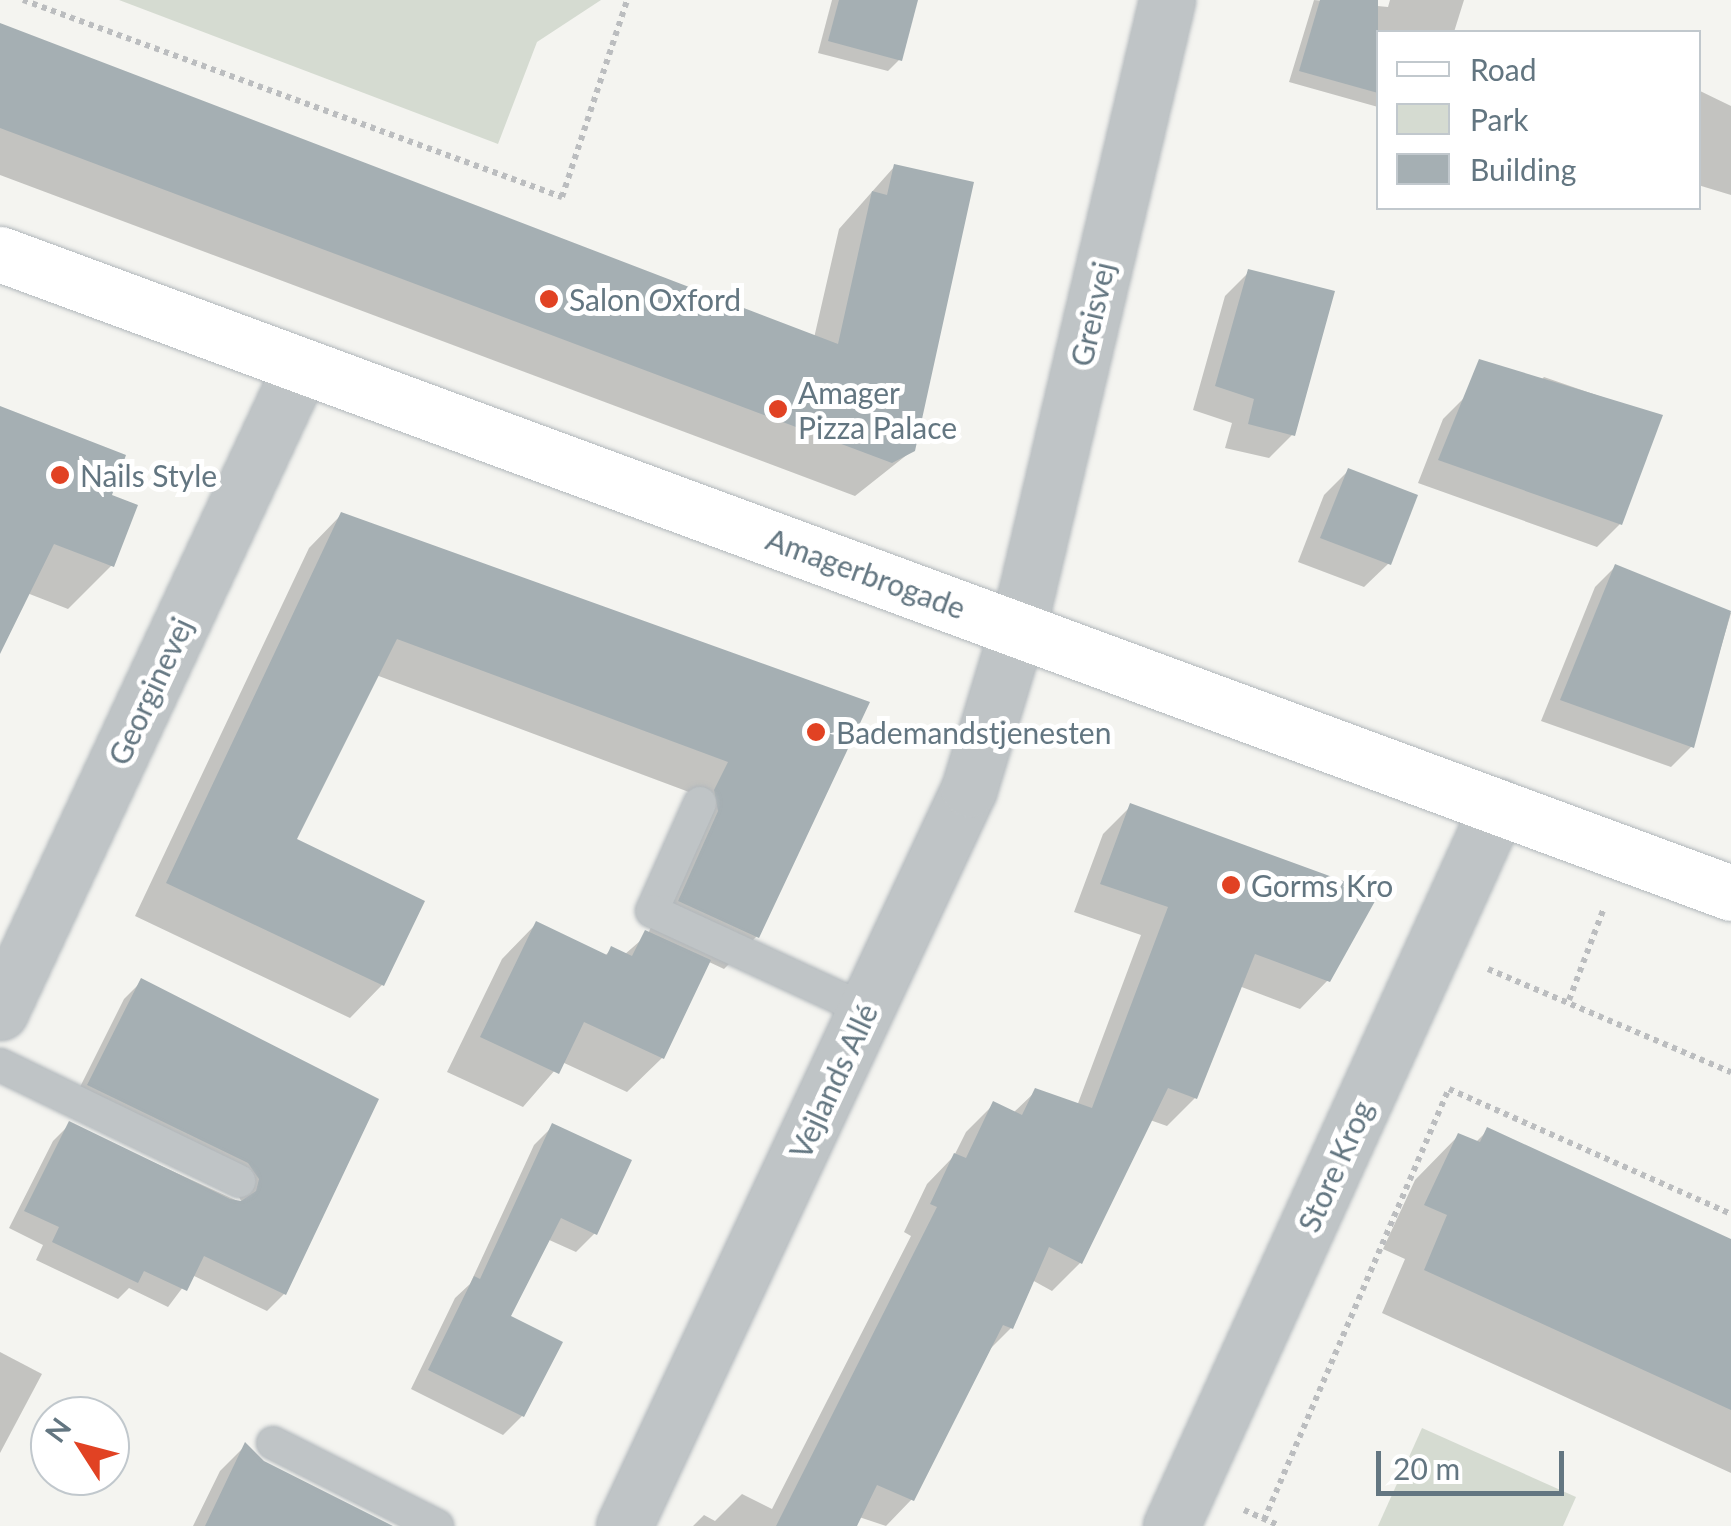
<!DOCTYPE html>
<meta charset="utf-8">
<style>
body{margin:0}
#map{position:relative;width:1731px;height:1526px;overflow:hidden;background:#f4f4f0;font-family:Lato,sans-serif}
div>[style]{position:absolute}
[style*='--x']{left:calc(var(--x)*1px);top:calc(var(--y)*1px);width:calc(var(--w)*1px);rotate:calc(var(--a)*1deg)}
.green>*{inset:0;background:#d5dbd1}
.shadow>*{inset:0;background:#0003}
.building>*{inset:0;background:#a5afb3}
.path>*{height:6px;margin-top:-3px;transform-origin:0;background:repeating-linear-gradient(90deg,#bbbdbf 0 5px,transparent 0 10px)}
.roads{filter:drop-shadow(0 0 2px #b1b7bb) drop-shadow(0 0 2px #b1b7bb)}
.lane>*{height:32px;margin:-16px;padding:0 16px;transform-origin:16px;border-radius:16px;background:#bfc4c6}
.street>*{height:55px;margin:-27.5px;padding:0 27.5px;transform-origin:27.5px;border-radius:27.5px;background:#bfc4c6}
.secondary>*{height:55px;margin:-27.5px;padding:0 27.5px;transform-origin:27.5px;border-radius:27.5px;background:#fff}
.dots>*{width:28px;height:28px;translate:-50% -50%;box-sizing:border-box;border:5px solid #fff;border-radius:50%}
span{translate:-50% -50%;white-space:nowrap;text-align:center;line-height:1.15;-webkit-text-stroke:10px #fff;paint-order:stroke}
.poi-label{font-size:30px;color:#637681}
.left{translate:0 -50%;text-align:left}
.street-label{font-size:30px;color:#637681}
.legend{position:absolute;left:1376px;top:30px;width:325px;height:180px;box-sizing:border-box;background:#fff;border:2px solid #c1c8cd;margin:0;padding:12px 18px;list-style:none;font-size:30px;color:#637681}
.legend li{display:flex;align-items:center;gap:20px;height:50px}
.legend b{width:50px;border:2px solid #c1c8cd}
.north{position:absolute;left:30px;top:1396px;width:100px;height:100px;box-sizing:border-box;background:#fff;border:2px solid #c1c8cd;border-radius:50%;rotate:306deg;font-size:28px;font-weight:700;line-height:40px;text-align:center;color:#637681}
.north::after{content:'';display:block;margin:auto;width:35px;height:45px;background:#e14223;clip-path:polygon(50% 0,100% 100%,50% 72%,0 100%)}
.scale{position:absolute;left:1376px;top:1451px;width:188px;height:45px;box-sizing:border-box;border:5px solid #637681;border-top:0;padding-left:12px;font-size:30px;line-height:35px;white-space:nowrap;color:#637681;-webkit-text-stroke:8px #fff;paint-order:stroke}
</style>
<div id="map">
<div class="green">
<div style="clip-path:polygon(119px 0,601px 0,537px 42px,498px 144px)"></div>
<div style="clip-path:polygon(1422px 1428px,1576px 1497px,1563px 1526px,1378px 1526px)"></div>
</div>
<div class="shadow">
<div style="clip-path:polygon(832px 0,915px 0,900px 59px,888px 71px,818px 53px)"></div>
<div style="clip-path:polygon(1314px 0,1388px 7px,1390px 0,1464px 0,1454px 32px,1378px 32px,1378px 107px,1289px 82px)"></div>
<div style="clip-path:polygon(0 25px,814px 338px,839px 229px,894px 167px,913px 450px,855px 496px,0 175px)"></div>
<div style="clip-path:polygon(1698px 90px,1731px 106px,1731px 195px,1698px 185px)"></div>
<div style="clip-path:polygon(1249px 272px,1293px 434px,1269px 458px,1225px 448px,1232px 423px,1193px 410px,1225px 296px)"></div>
<div style="clip-path:polygon(1544px 377px,1660px 417px,1620px 524px,1597px 547px,1418px 483px,1443px 419px,1466px 396px,1522px 399px)"></div>
<div style="clip-path:polygon(0 408px,108px 496px,111px 566px,68px 609px,27px 593px,0 649px)"></div>
<div style="clip-path:polygon(1348px 471px,1389px 563px,1364px 587px,1298px 562px,1324px 495px)"></div>
<div style="clip-path:polygon(341px 515px,866px 704px,757px 936px,724px 969px,707px 961px,662px 1058px,627px 1092px,562px 1062px,523px 1107px,447px 1072px,502px 959px,536px 924px,605px 956px,611px 949px,624px 955px,648px 934px,687px 846px,697px 795px,376px 675px,294px 840px,382px 985px,350px 1018px,135px 916px,309px 548px)"></div>
<div style="clip-path:polygon(1615px 567px,1731px 613px,1692px 746px,1671px 767px,1541px 721px,1595px 587px)"></div>
<div style="clip-path:polygon(1131px 806px,1328px 980px,1300px 1009px,1239px 986px,1195px 1098px,1167px 1126px,1150px 1120px,1080px 1263px,1052px 1291px,1032px 1280px,1011px 1328px,986px 1353px,912px 1499px,886px 1526px,859px 1517px,855px 1526px,693px 1526px,704px 1515px,715px 1521px,742px 1494px,772px 1509px,911px 1236px,904px 1232px,927px 1184px,954px 1156px,966px 1132px,994px 1104px,1013px 1113px,1036px 1091px,1077px 1106px,1141px 935px,1074px 912px,1103px 834px)"></div>
<div style="clip-path:polygon(141px 982px,376px 1100px,284px 1294px,267px 1311px,192px 1275px,168px 1307px,129px 1288px,118px 1299px,36px 1260px,43px 1245px,9px 1228px,53px 1141px,70px 1124px,242px 1203px,231px 1180px,72px 1103px,124px 999px)"></div>
<div style="clip-path:polygon(553px 1126px,595px 1233px,576px 1252px,547px 1239px,507px 1318px,522px 1416px,503px 1435px,411px 1389px,455px 1298px,470px 1284px,534px 1145px)"></div>
<div style="clip-path:polygon(1488px 1130px,1731px 1242px,1731px 1473px,1382px 1313px,1405px 1259px,1383px 1249px,1415px 1180px,1458px 1136px,1475px 1143px)"></div>
<div style="clip-path:polygon(0 1352px,42px 1374px,0 1453px)"></div>
<div style="clip-path:polygon(245px 1446px,262px 1463px,387px 1526px,193px 1526px,220px 1471px)"></div>
</div>
<div class="building">
<div style="clip-path:polygon(839px 0,918px 0,902px 61px,828px 41px)"></div>
<div style="clip-path:polygon(1320px 0,1378px 0,1378px 93px,1299px 71px)"></div>
<div style="clip-path:polygon(0 23px,838px 344px,872px 191px,887px 195px,894px 164px,974px 182px,915px 451px,892px 463px,0 128px)"></div>
<div style="clip-path:polygon(1248px 269px,1335px 291px,1295px 436px,1248px 424px,1254px 399px,1215px 386px)"></div>
<div style="clip-path:polygon(1479px 359px,1663px 415px,1622px 525px,1438px 460px)"></div>
<div style="clip-path:polygon(0 406px,126px 455px,112px 495px,138px 505px,114px 567px,54px 544px,0 654px)"></div>
<div style="clip-path:polygon(1348px 468px,1418px 495px,1391px 565px,1320px 538px)"></div>
<div style="clip-path:polygon(341px 512px,870px 702px,759px 938px,678px 901px,718px 811px,714px 790px,728px 762px,397px 639px,297px 839px,425px 901px,384px 986px,166px 883px)"></div>
<div style="clip-path:polygon(1615px 564px,1731px 611px,1694px 748px,1560px 700px)"></div>
<div style="clip-path:polygon(1130px 803px,1379px 894px,1330px 982px,1255px 954px,1197px 1099px,1168px 1088px,1082px 1264px,1049px 1247px,1013px 1329px,1003px 1325px,914px 1501px,877px 1485px,857px 1526px,776px 1526px,937px 1207px,930px 1204px,954px 1153px,966px 1158px,993px 1101px,1022px 1115px,1035px 1088px,1092px 1108px,1168px 907px,1100px 884px)"></div>
<div style="clip-path:polygon(536px 921px,607px 955px,611px 946px,632px 956px,645px 930px,711px 960px,664px 1059px,584px 1022px,559px 1074px,480px 1037px)"></div>
<div style="clip-path:polygon(141px 978px,379px 1099px,286px 1295px,204px 1256px,187px 1291px,144px 1271px,138px 1283px,52px 1242px,59px 1227px,24px 1211px,69px 1121px,230px 1199px,241px 1201px,256px 1191px,259px 1179px,248px 1163px,87px 1085px)"></div>
<div style="clip-path:polygon(552px 1123px,632px 1160px,597px 1235px,561px 1218px,511px 1316px,563px 1342px,524px 1417px,428px 1370px,474px 1276px,480px 1279px)"></div>
<div style="clip-path:polygon(1487px 1127px,1731px 1239px,1731px 1410px,1424px 1270px,1447px 1215px,1424px 1205px,1458px 1133px,1480px 1142px)"></div>
<div style="clip-path:polygon(245px 1442px,264px 1461px,393px 1526px,205px 1526px)"></div>
</div>
<div class="path">
<div style="--x:23;--y:0;--w:574;--a:20.08"></div>
<div style="--x:562;--y:197;--w:207;--a:-71.7"></div>
<div style="--x:1488;--y:969;--w:264;--a:23"></div>
<div style="--x:1569;--y:1000;--w:98;--a:-69.2"></div>
<div style="--x:1244;--y:1510;--w:39;--a:24"></div>
<div style="--x:1264;--y:1520;--w:469;--a:-66.8"></div>
<div style="--x:1449;--y:1089;--w:308;--a:23.9"></div>
</div>
<div class="roads">
<div class="lane">
<div style="--x:700;--y:803;--w:118;--a:114"></div>
<div style="--x:652;--y:911;--w:236;--a:24.8"></div>
<div style="--x:0;--y:1065;--w:266;--a:25.9"></div>
<div style="--x:273;--y:1443;--w:184;--a:26.8"></div>
</div>
<div class="street">
<div style="--x:0;--y:1012;--w:710;--a:-64.99"></div>
<div style="--x:624;--y:1526;--w:814;--a:-64.92"></div>
<div style="--x:969;--y:789;--w:168;--a:-73.1"></div>
<div style="--x:1018;--y:628;--w:645;--a:-76.65"></div>
<div style="--x:1171;--y:1526;--w:791;--a:-65.57"></div>
</div>
<div class="secondary">
<div style="--x:0;--y:254;--w:1845;--a:20.26"></div>
</div>
</div>
<div class="dots">
<div style="left:549px;top:299px;background:#e14223"></div>
<div style="left:778px;top:409px;background:#e14223"></div>
<div style="left:60px;top:475px;background:#e14223"></div>
<div style="left:816px;top:732px;background:#e14223"></div>
<div style="left:1231px;top:885px;background:#e14223"></div>
</div>
<div class="poi-label">
<span class="left" style="left:569px;top:299px">Salon Oxford</span>
<span class="left" style="left:798px;top:409px">Amager<br>Pizza Palace</span>
<span class="left" style="left:80px;top:475px">Nails Style</span>
<span class="left" style="left:836px;top:732px">Bademandstjenesten</span>
<span class="left" style="left:1251px;top:885px">Gorms Kro</span>
</div>
<div class="street-label">
<span style="left:1092px;top:314px;rotate:-77deg">Greisvej</span>
<span style="left:866px;top:573px;rotate:20deg">Amagerbrogade</span>
<span style="left:150px;top:691px;rotate:-65deg">Georginevej</span>
<span style="left:833px;top:1081px;rotate:-65deg">Vejlands Allé</span>
<span style="left:1335px;top:1166px;rotate:-66deg">Store Krog</span>
</div>
<ul class="legend">
<li><b style="height:12px;background:#fff"></b>Road</li>
<li><b style="height:28px;background:#d5dbd1"></b>Park</li>
<li><b style="height:28px;background:#a5afb3"></b>Building</li>
</ul>
<div class="north">N</div>
<div class="scale">20 m</div>
</div>
